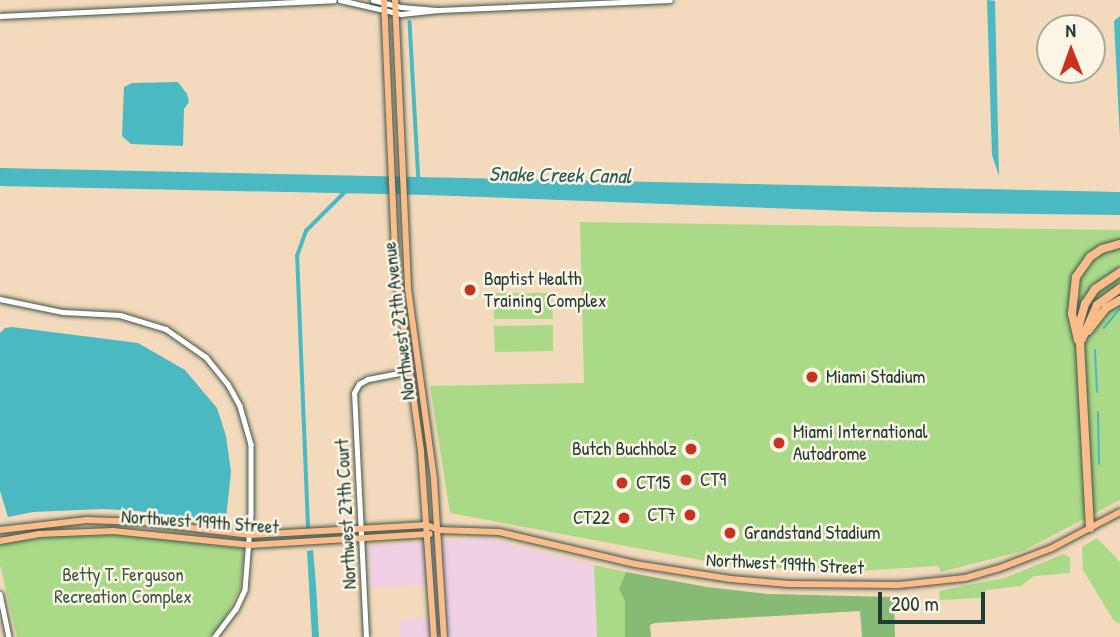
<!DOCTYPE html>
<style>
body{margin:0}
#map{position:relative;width:1120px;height:637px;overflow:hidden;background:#f4dabc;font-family:"Patrick Hand",sans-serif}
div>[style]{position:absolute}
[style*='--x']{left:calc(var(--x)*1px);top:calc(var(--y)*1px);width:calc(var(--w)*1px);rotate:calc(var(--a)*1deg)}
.built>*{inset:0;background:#f0d0e5}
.green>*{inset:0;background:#aada88}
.forest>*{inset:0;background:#87ba74}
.water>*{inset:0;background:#4ab9c1}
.stream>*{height:2px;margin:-1px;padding:0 1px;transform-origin:1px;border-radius:1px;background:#4ab9c1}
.canal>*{height:3.5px;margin:-1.75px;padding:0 1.75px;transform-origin:1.75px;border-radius:1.75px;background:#4ab9c1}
.roads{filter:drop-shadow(0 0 2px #3f5548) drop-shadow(0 0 2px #3f5548)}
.tertiary>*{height:4.5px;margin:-2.25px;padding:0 2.25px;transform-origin:2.25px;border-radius:2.25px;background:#fff}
.primary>*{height:6px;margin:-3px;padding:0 3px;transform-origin:3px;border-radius:3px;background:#f9bc8a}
.motorway>*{height:8px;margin:-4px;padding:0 4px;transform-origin:4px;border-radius:4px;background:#f9bc8a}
.dots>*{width:19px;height:19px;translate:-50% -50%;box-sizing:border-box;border:4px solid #fcf5e5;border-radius:50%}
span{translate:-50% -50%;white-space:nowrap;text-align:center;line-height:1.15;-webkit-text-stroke:5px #fcf5e5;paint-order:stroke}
.poi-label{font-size:19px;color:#1f3d34}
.left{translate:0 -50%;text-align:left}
.right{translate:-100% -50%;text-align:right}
.street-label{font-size:19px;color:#1f3d34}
.park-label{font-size:19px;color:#3b5c45}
.water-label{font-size:21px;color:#2a5c57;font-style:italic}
.north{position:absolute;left:1036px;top:14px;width:70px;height:70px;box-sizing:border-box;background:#fcf5e5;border:2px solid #a4ab9e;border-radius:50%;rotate:359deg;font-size:19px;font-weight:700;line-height:28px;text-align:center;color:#1f3d34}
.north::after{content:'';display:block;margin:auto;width:24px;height:32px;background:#c8321e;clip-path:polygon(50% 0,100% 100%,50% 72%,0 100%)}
.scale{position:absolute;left:878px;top:592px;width:107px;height:32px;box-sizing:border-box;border:4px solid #1f3d34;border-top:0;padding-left:9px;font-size:21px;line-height:24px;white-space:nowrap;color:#1f3d34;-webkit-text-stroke:5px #fcf5e5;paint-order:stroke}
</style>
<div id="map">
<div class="built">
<div style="clip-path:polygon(485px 538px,594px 565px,597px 637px,400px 637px,399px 620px,446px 616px,444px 583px,371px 588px,368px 546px)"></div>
</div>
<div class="green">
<div style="clip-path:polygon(580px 222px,1120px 230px,1120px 500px,1023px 551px,941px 572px,938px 566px,838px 572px,722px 564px,450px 513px,430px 386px,584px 383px)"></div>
<div style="clip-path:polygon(494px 293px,552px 293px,553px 319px,494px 319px)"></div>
<div style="clip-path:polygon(553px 325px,553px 351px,495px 352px,494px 326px)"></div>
<div style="clip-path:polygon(127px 535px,244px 549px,240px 588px,223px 622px,213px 634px,210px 637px,17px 637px,0 565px,0 543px,53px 536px)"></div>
<div style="clip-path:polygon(1097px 538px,1120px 562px,1120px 624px,1114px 621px,1083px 570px,1082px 547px)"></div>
<div style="clip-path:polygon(1064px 554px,1070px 557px,1070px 573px,1034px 576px,1021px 586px,987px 590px,980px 598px,940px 600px,939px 591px,1004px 578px)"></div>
<div style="clip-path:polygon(594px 565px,626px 572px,619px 589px,625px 601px,625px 637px,597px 637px)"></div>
</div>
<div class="forest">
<div style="clip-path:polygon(626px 572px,707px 587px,768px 594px,894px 597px,895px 637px,862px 637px,860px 611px,655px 623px,650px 625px,651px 637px,625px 637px,625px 601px,619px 589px)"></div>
</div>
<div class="water">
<div style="clip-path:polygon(987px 0,995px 1px,999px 176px,992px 155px)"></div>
<div style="clip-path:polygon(1120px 16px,1120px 138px,1114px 21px)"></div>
<div style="clip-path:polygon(178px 82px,187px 94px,189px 102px,184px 109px,183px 146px,131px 144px,122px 136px,124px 87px,132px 83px)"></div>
<div style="clip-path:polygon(0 168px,1120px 192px,1120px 215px,877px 212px,428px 195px,0 186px)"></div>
<div style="clip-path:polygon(12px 327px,138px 343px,185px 370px,217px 408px,226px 436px,231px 472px,226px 519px,219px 522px,138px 511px,103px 509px,33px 512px,8px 517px,0 491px,0 333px,5px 328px)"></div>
<div style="clip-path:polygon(313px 550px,316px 585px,319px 637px,312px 637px,307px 551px)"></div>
</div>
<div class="stream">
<div style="--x:1104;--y:328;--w:26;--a:-51"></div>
<div style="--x:1095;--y:350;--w:42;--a:87.3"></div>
<div style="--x:1098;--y:412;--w:52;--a:88.9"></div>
</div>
<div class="canal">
<div style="--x:410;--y:22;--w:159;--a:86.8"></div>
<div style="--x:308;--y:527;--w:271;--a:-92.3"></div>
<div style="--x:297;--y:256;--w:27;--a:-70"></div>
<div style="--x:306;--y:231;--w:57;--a:-45"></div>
</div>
<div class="roads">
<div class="tertiary">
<div style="--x:340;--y:0;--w:63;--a:12.9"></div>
<div style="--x:401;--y:14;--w:37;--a:-6"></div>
<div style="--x:373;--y:0;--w:29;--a:14"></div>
<div style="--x:401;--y:7;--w:38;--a:5"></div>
<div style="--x:439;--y:10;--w:231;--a:-2.5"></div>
<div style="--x:0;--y:16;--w:334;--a:-2.7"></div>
<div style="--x:0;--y:299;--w:64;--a:11.7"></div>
<div style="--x:63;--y:312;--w:57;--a:3"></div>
<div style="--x:120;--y:315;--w:48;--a:16.9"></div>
<div style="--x:166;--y:329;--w:49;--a:35"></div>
<div style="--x:206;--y:357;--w:35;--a:51"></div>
<div style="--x:228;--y:384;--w:25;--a:61"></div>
<div style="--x:240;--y:406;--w:40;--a:74"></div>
<div style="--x:251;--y:444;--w:70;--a:90"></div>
<div style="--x:251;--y:514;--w:76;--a:94.5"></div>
<div style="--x:245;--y:590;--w:21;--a:115"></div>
<div style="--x:236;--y:609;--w:35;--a:127"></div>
<div style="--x:0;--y:594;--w:44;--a:78.2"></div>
<div style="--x:366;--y:637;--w:244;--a:-92.8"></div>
<div style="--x:354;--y:393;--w:10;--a:-61"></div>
<div style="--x:359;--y:384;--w:10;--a:-29"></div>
<div style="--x:368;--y:379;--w:42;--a:-11"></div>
</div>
<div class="primary">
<div style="--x:384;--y:0;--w:273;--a:87.5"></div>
<div style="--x:396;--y:273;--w:181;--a:82"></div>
<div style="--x:421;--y:452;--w:185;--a:86"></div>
<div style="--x:395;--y:0;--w:289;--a:87.4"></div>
<div style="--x:408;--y:289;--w:193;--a:82.2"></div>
<div style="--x:434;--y:480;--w:157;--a:86.4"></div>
<div style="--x:0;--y:530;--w:87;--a:-6.6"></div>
<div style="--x:86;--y:520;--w:57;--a:2"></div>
<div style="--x:143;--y:522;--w:108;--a:6.9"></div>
<div style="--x:250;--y:535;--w:177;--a:-3.2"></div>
<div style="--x:427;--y:525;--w:12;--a:24"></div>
<div style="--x:438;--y:530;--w:61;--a:1.9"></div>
<div style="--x:499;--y:532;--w:140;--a:13.2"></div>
<div style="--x:635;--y:564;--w:97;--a:8.9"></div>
<div style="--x:731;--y:579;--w:58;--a:4.9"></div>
<div style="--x:789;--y:584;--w:110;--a:0.5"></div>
<div style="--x:899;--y:585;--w:66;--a:-6.1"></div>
<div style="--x:965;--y:578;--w:33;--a:-16"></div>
<div style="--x:997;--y:569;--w:59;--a:-20.9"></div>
<div style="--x:1052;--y:548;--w:77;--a:-27.9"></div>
<div style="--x:0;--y:541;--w:40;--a:-10"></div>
<div style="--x:39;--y:534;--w:74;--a:-2.3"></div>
<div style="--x:113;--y:531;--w:138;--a:5.8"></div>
<div style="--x:250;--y:545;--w:180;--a:-3.5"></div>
</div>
<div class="motorway">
<div style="--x:1088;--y:331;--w:29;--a:-52"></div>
<div style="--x:1106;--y:308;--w:16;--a:-30"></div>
<div style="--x:1082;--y:339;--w:37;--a:-66"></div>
<div style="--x:1097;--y:305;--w:29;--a:-36"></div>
<div style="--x:1078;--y:340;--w:27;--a:-103"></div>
<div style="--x:1072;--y:314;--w:37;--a:-84"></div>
<div style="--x:1076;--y:277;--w:24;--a:-55"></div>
<div style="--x:1090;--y:257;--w:14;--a:-34"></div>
<div style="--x:1102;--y:249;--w:19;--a:-16"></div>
<div style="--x:1090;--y:528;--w:203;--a:-93.1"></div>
<div style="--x:1079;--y:325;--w:22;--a:-74"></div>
<div style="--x:1085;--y:304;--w:18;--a:-56"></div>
<div style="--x:1095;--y:289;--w:30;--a:-34"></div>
</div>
</div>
<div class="dots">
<div style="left:470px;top:290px;background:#c8321e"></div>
<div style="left:812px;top:377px;background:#c8321e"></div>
<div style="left:779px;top:443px;background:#c8321e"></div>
<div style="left:691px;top:449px;background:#c8321e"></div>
<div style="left:686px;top:480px;background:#c8321e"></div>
<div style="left:622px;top:483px;background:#c8321e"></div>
<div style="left:690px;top:515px;background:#c8321e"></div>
<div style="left:624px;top:518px;background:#c8321e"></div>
<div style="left:730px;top:533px;background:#c8321e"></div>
</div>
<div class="poi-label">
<span class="left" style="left:484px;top:290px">Baptist Health<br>Training Complex</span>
<span class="left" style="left:826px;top:377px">Miami Stadium</span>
<span class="left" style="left:793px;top:443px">Miami International<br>Autodrome</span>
<span class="right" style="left:677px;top:449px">Butch Buchholz</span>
<span class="left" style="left:700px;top:480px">CT9</span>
<span class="left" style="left:636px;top:483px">CT15</span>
<span class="right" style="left:676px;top:515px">CT7</span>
<span class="right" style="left:610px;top:518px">CT22</span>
<span class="left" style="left:744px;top:533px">Grandstand Stadium</span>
</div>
<div class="street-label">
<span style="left:399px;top:321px;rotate:-97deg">Northwest 27th Avenue</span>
<span style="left:346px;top:514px;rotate:-93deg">Northwest 27th Court</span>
<span style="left:200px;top:522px;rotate:4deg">Northwest 199th Street</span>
<span style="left:785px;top:564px;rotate:3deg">Northwest 199th Street</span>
</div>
<div class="park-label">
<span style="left:123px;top:586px">Betty T. Ferguson<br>Recreation Complex</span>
</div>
<div class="water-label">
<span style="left:560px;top:175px;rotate:1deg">Snake Creek Canal</span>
</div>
<div class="north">N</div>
<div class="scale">200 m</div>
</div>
